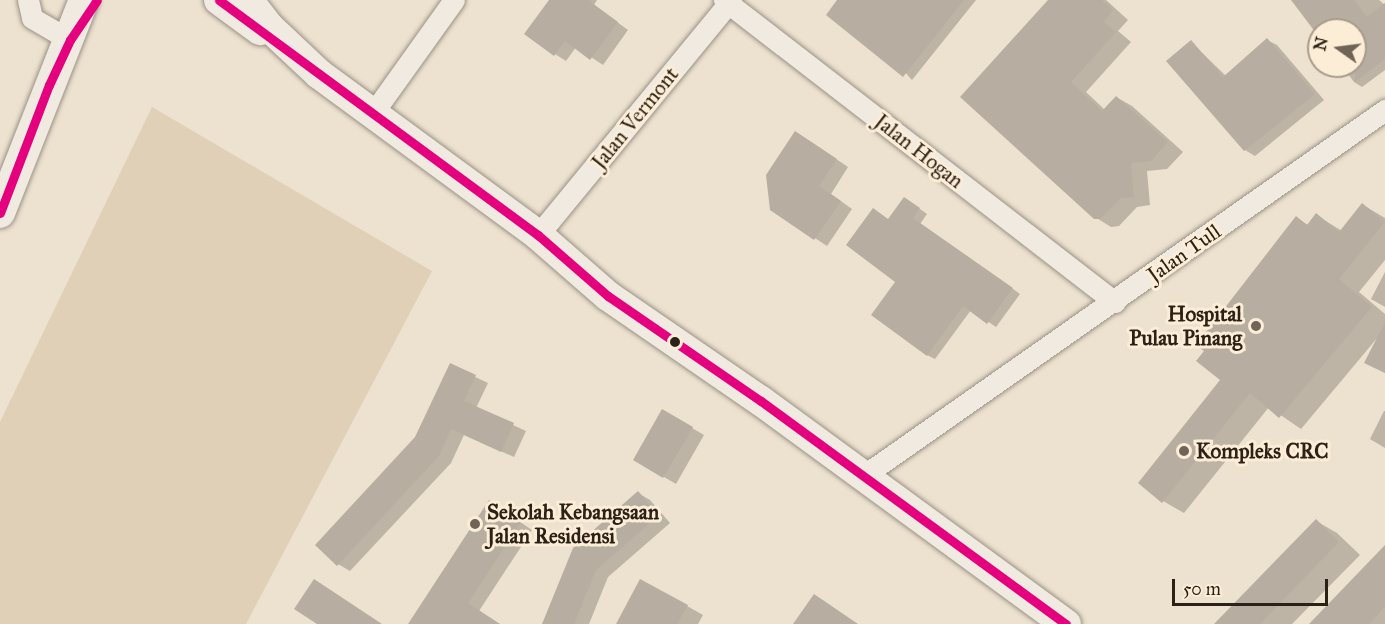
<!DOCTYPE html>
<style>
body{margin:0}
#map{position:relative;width:1385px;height:624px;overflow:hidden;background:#ede1cf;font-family:"IM FELL Great Primer",serif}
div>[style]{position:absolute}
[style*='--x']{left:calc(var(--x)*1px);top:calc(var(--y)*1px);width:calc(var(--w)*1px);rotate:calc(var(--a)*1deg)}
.green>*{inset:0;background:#e1d0b8}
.shadow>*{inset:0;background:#0003}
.building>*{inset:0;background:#b7aea1}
.roads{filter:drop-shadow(0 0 2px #9a9286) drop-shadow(0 0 2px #9a9286)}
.minor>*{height:21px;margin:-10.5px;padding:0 10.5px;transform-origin:10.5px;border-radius:10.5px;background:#f0eae0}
.secondary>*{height:30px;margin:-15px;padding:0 15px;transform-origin:15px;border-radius:15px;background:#f0eae0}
.bus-1>*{height:9px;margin:-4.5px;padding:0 4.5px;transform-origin:4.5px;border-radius:4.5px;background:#e5007d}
.dots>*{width:16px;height:16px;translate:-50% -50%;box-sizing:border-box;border:3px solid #fcedd7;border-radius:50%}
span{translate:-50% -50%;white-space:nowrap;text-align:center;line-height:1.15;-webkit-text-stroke:6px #fcedd7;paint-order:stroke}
.street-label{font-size:21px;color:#2c2116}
.poi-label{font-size:21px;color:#2c2116;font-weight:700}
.right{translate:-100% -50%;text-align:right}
.left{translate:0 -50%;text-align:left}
.north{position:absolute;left:1307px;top:18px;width:60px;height:60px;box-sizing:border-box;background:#fcedd7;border:2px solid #a99b8a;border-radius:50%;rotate:284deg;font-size:16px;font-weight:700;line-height:24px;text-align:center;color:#2c2116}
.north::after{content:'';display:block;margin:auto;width:21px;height:27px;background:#706457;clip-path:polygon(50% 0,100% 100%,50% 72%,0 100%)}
.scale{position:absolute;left:1172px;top:579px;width:156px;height:27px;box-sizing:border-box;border:3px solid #2c2116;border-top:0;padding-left:8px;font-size:18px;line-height:21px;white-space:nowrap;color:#2c2116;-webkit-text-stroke:4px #fcedd7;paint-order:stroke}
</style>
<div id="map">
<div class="green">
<div style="clip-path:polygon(152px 107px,432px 271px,246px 624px,0 624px,0 422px)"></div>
</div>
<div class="shadow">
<div style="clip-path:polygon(551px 0,597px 0,594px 5px,628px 30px,603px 65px,576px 47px,566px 61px,555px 54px)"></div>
<div style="clip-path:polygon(839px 0,976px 0,912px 80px)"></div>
<div style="clip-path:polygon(1050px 0,1106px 0,1128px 20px,1118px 31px,1131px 42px,1086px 92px,1105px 110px,1116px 97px,1132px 106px,1183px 152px,1167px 169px,1147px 171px,1150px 205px,1137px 207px,1119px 226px,1111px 227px,1095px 217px)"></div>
<div style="clip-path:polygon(1293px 0,1379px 0,1385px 5px,1385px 70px,1362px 87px,1354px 82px,1342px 66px,1355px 66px,1355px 30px,1319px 30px,1319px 35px)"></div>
<div style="clip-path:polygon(1267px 40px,1277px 45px,1324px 100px,1255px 156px,1245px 150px,1168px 62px,1191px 42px,1226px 76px)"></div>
<div style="clip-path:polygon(808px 140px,848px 167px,831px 194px,852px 209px,827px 246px,771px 209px)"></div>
<div style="clip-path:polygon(913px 204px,927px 214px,920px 224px,1020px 294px,996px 327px,971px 310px,935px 359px,927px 355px,897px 281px,889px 220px)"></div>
<div style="clip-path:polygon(1363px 205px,1385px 218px,1385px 260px,1359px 292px,1385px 314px,1385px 373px,1366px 362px,1378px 337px,1301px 429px,1269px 407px,1184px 513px,1163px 501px,1140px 483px,1222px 380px,1297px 218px,1308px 225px,1316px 215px,1342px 231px)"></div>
<div style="clip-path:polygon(1385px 272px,1385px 307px,1371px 299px)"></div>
<div style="clip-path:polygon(450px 365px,488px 383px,476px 408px,526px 431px,514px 457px,464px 435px,451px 463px,350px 571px,338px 564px,417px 437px)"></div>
<div style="clip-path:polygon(663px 411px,704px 435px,676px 484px,635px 460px)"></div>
<div style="clip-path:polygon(1384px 411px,1385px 411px,1385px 448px,1370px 439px)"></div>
<div style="clip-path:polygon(638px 493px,650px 500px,670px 523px,608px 577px,589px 624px,544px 624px)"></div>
<div style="clip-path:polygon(501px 509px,532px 530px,479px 611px,499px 624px,410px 624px)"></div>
<div style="clip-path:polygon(1316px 521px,1337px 533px,1360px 555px,1292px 624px,1221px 624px)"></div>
<div style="clip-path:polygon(1385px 548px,1385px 624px,1311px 624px)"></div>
<div style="clip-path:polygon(687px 606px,703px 615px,698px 624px,617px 624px)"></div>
</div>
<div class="building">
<div style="clip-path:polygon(549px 0,588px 0,618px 22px,590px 60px,565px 41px,554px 56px,524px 34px)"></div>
<div style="clip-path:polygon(837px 0,964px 0,903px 77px,826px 15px)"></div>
<div style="clip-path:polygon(1048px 0,1102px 0,1113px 10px,1104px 22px,1116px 32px,1071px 82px,1102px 111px,1116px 96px,1168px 142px,1151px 161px,1131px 163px,1134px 197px,1121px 198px,1100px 219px,1094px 219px,960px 97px)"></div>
<div style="clip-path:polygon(1291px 0,1354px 0,1367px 17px,1385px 3px,1385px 59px,1355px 82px,1355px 30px,1319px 30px,1319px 37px)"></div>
<div style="clip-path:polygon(1267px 38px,1315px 94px,1244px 151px,1166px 61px,1191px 40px,1223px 77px)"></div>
<div style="clip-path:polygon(795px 131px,837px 159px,819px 186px,841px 201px,814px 240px,770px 210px,766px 175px)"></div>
<div style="clip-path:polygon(904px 197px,920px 208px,913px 218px,1013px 288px,987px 324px,963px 306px,927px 356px,871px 315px,895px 282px,846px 245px,873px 208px,888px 219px)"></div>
<div style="clip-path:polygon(1362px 203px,1385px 222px,1339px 279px,1372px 307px,1279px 418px,1250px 393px,1162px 503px,1138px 483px,1220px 380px,1196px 361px,1204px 351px,1196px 345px,1296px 216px,1307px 225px,1316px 213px,1339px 232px)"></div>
<div style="clip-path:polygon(1385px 322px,1385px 373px,1364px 363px)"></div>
<div style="clip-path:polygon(450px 363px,476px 375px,464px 401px,514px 423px,501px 452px,451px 429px,439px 456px,337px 566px,315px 545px,415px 437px)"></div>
<div style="clip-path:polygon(662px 409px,693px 427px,663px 478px,633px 460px)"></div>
<div style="clip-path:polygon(638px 491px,659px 515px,596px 570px,574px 624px,542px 624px,573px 548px)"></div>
<div style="clip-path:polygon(489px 500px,521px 522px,468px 603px,500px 624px,408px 624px)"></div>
<div style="clip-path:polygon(1316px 519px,1339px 542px,1260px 624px,1214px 624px)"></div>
<div style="clip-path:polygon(1385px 545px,1385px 607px,1369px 624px,1309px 624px)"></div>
<div style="clip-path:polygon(314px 579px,382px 624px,317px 624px,294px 609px)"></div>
<div style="clip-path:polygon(640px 579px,688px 605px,677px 624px,616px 624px)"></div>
<div style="clip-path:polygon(814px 594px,858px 624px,793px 624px)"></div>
</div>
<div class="roads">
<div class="minor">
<div style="--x:28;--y:0;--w:18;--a:77"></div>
<div style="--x:32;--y:18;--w:44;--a:30.1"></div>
<div style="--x:724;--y:0;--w:494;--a:37.7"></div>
<div style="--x:373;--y:113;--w:139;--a:-54.4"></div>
<div style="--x:538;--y:235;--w:304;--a:-50.6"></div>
<div style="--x:863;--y:476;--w:638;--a:-35.04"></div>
</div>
<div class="secondary">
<div style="--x:219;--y:0;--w:51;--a:36.2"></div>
<div style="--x:248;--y:0;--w:36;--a:52"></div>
<div style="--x:270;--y:28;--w:67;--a:43.2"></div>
<div style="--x:319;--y:74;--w:272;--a:36.3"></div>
<div style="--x:538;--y:235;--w:93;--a:41.1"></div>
<div style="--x:608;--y:296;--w:186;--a:34.5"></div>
<div style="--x:761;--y:401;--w:378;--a:36.2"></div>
<div style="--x:0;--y:213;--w:229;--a:-68.5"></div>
</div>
</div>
<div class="bus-1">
<div style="--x:219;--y:0;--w:396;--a:36.4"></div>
<div style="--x:538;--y:235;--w:93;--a:41.1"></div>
<div style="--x:608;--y:296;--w:186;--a:34.5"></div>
<div style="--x:761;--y:401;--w:378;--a:36.2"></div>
<div style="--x:0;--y:213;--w:137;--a:-69.1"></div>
<div style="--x:49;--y:85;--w:50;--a:-65"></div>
<div style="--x:70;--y:40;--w:48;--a:-56"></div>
</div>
<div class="dots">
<div style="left:1256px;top:326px;background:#706457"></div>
<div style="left:675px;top:342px;background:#2c2116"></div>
<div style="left:1184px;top:451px;background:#706457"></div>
<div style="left:475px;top:524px;background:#706457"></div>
</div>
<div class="street-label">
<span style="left:635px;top:118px;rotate:-51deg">Jalan Vermont</span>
<span style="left:919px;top:151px;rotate:38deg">Jalan Hogan</span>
<span style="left:1184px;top:253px;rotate:-35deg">Jalan Tull</span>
</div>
<div class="poi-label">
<span class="right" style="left:1242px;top:326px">Hospital<br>Pulau Pinang</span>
<span class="left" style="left:1196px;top:451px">Kompleks CRC</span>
<span class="left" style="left:487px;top:524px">Sekolah Kebangsaan<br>Jalan Residensi</span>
</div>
<div class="north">N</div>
<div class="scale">50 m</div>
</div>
